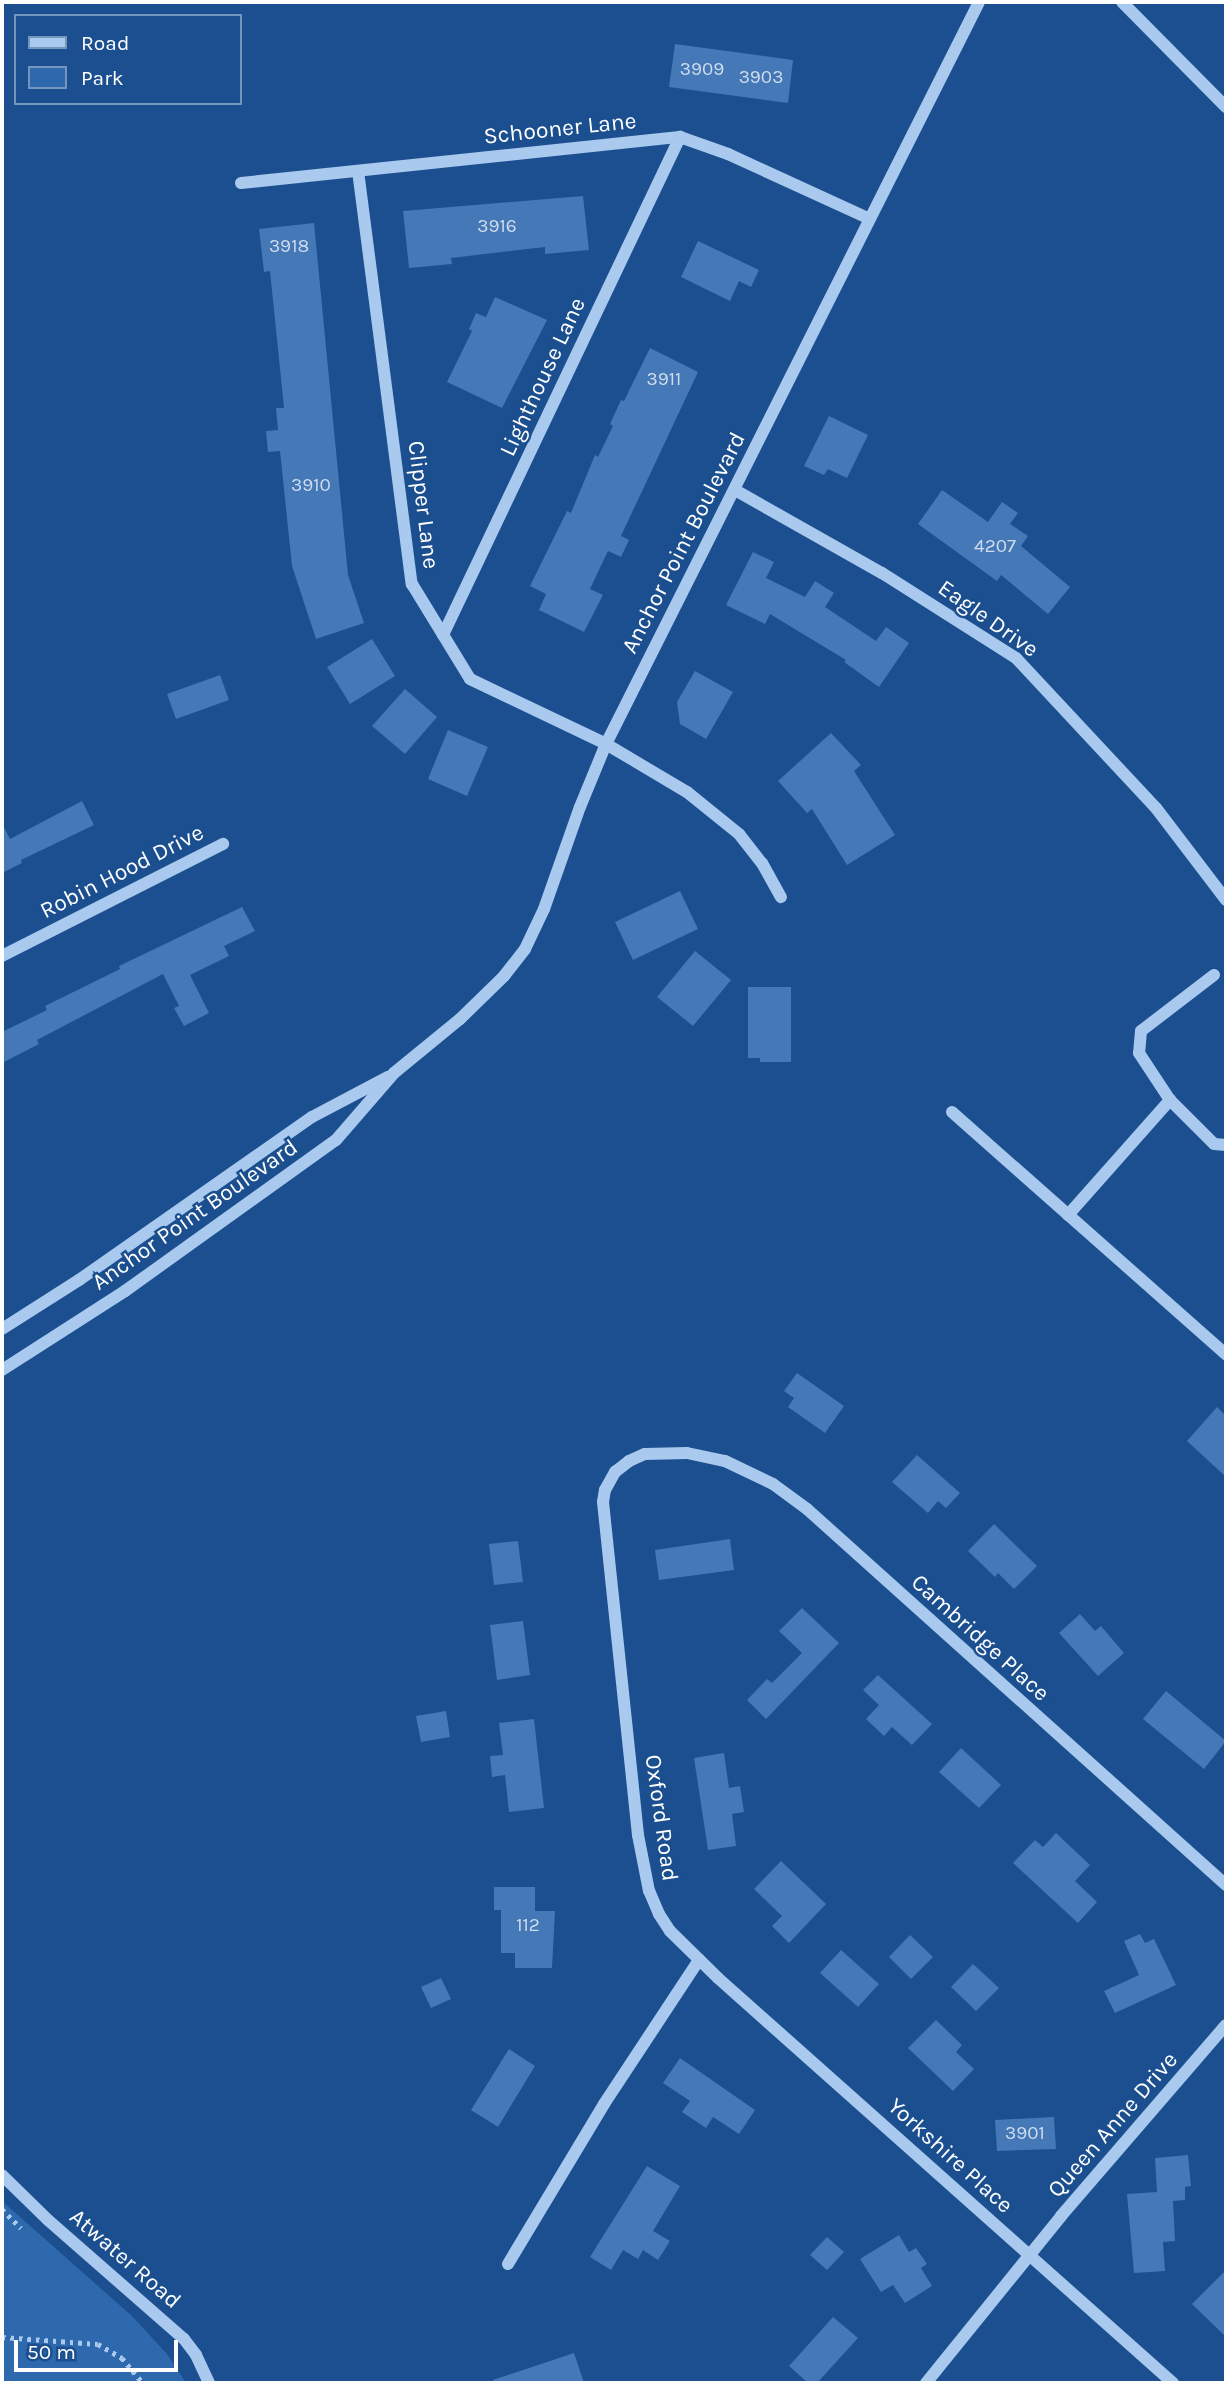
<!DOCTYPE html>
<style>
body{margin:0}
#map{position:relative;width:1228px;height:2385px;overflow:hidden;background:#1b4f8f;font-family:Karla,sans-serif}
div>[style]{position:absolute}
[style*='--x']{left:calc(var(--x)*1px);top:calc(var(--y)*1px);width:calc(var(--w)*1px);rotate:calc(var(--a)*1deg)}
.green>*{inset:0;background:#2e69ad}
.building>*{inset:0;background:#4478b7}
.path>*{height:4.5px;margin-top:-2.25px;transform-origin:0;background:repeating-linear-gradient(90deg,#a9c9ee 0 3.5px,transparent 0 8.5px)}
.minor>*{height:12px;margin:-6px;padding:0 6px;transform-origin:6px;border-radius:6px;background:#a9c9ee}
span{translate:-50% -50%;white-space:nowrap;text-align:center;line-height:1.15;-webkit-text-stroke:5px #1b4f8f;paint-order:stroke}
.number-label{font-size:19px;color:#d0dded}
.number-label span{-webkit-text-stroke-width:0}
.street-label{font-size:23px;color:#fff}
.frame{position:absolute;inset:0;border:4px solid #fff;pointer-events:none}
.legend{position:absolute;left:14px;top:14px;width:228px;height:91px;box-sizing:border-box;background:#1b4f8f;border:2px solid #7695bc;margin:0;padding:9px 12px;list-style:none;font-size:21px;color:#fff}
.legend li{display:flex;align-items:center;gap:14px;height:35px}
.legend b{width:35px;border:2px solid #7695bc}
.scale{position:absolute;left:14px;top:2340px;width:164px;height:32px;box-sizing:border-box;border:4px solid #fff;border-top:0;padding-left:9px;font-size:21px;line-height:24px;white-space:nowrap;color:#fff;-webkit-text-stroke:5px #1b4f8f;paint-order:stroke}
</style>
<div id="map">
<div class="green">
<div style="clip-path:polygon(2px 2201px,132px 2316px,167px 2354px,186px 2383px,2px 2383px)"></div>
</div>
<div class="building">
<div style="clip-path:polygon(675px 44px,793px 60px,788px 103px,669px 87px)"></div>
<div style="clip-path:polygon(583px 196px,589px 250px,545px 254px,545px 247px,451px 258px,452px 264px,409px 268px,403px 211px)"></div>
<div style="clip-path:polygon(314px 223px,348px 575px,364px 623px,316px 639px,292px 566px,280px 451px,268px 452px,266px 431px,278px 430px,276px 408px,284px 408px,270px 271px,264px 272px,259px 229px)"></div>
<div style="clip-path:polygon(698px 241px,759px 270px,751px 287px,739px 281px,730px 301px,681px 277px)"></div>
<div style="clip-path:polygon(495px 297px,547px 320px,502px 408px,447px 382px,472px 331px,469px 329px,476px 313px,486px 317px)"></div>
<div style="clip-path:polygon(650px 348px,698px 372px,621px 536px,629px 540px,621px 557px,608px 551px,590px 589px,603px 595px,584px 632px,539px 610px,546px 594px,530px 586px,567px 511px,571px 513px,595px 455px,598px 457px,613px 426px,610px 424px,621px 400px,624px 401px)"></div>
<div style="clip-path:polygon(829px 416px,868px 435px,847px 478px,828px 469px,824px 475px,804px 466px)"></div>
<div style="clip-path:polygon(942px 490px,988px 522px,1002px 502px,1018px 513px,1010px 524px,1028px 536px,1021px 546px,1070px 587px,1048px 614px,1001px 575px,997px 581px,918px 524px)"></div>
<div style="clip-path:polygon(753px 552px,774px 562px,766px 578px,805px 597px,815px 581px,834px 593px,825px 607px,876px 641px,886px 627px,909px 643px,879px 687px,844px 662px,846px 660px,770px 614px,765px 624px,726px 605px)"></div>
<div style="clip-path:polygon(372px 639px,395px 676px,350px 704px,327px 667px)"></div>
<div style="clip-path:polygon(695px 671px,733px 692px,706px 739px,680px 724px,677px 702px)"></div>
<div style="clip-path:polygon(220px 675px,229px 700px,176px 719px,167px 694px)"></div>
<div style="clip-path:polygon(405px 689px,437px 717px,405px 754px,372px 726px)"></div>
<div style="clip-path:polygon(448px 730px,488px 747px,467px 796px,428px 779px)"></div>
<div style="clip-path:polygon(831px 733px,861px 765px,854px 771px,895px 835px,847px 865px,812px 809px,807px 813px,778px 781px)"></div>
<div style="clip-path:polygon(82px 801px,94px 825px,21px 860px,22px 863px,2px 873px,2px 823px,10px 839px)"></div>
<div style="clip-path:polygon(680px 891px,698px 929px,633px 960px,615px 922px)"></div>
<div style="clip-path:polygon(242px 907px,255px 931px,224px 946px,229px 956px,190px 975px,209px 1013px,184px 1026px,174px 1008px,179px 1006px,163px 974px,37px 1040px,39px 1044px,2px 1063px,2px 1032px,47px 1010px,45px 1006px,120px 969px,119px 966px)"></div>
<div style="clip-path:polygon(695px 951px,731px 980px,693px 1026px,657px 997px)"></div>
<div style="clip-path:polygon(748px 987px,791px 987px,791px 1062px,760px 1062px,760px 1058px,748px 1058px)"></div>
<div style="clip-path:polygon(797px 1373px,844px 1406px,825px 1433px,788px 1407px,794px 1398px,784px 1391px)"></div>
<div style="clip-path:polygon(1217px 1407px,1226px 1416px,1226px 1477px,1187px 1441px)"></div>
<div style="clip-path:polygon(917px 1455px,960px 1493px,946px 1508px,938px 1501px,928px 1513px,892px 1482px)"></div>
<div style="clip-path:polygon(994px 1524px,1037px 1566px,1014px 1589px,998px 1573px,995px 1577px,968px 1551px)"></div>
<div style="clip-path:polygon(730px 1539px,734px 1570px,659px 1580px,655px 1550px)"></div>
<div style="clip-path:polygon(518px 1541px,523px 1582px,494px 1585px,489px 1544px)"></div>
<div style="clip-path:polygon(802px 1608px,839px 1643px,766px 1719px,747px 1700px,767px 1679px,772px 1683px,802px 1653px,779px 1631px)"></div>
<div style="clip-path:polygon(1080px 1614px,1095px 1631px,1101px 1626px,1124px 1653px,1098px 1676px,1059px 1633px)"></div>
<div style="clip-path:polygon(523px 1621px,530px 1675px,497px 1680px,490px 1625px)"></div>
<div style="clip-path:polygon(878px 1675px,932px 1724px,912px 1745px,892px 1727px,884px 1736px,866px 1719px,879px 1705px,863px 1690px)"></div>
<div style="clip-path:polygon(1166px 1691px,1226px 1741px,1204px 1769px,1143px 1719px)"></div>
<div style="clip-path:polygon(446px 1711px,450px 1737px,421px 1742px,416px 1716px)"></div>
<div style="clip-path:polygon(534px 1719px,544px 1808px,509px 1812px,505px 1775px,492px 1777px,490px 1756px,503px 1755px,499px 1723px)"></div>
<div style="clip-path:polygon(961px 1748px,1001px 1785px,979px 1808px,939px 1772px)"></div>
<div style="clip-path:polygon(724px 1753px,729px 1788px,740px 1786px,744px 1812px,732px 1814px,736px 1846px,708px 1850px,694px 1758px)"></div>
<div style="clip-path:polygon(1056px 1833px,1090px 1865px,1075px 1881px,1097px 1902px,1078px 1923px,1013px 1863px,1035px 1840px,1043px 1847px)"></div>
<div style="clip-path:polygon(781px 1861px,826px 1904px,789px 1943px,772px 1926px,782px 1916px,754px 1889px)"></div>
<div style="clip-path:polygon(494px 1887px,535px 1887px,535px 1911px,555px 1911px,552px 1968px,515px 1968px,515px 1953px,501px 1953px,501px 1910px,494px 1910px)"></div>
<div style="clip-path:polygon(1140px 1934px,1145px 1943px,1154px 1939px,1176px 1985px,1115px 2013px,1104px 1991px,1139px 1975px,1124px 1941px)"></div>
<div style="clip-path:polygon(910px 1935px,933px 1957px,911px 1979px,889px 1957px)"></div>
<div style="clip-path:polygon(841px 1950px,879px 1984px,858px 2007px,820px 1973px)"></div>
<div style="clip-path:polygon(973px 1964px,999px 1988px,976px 2011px,951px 1987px)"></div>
<div style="clip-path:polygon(441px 1978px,451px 1999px,431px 2008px,421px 1987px)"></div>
<div style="clip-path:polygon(936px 2020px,962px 2045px,956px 2052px,974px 2069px,953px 2091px,908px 2048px)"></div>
<div style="clip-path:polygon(509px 2049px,535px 2066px,498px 2127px,471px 2110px)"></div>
<div style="clip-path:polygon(680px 2058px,755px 2110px,739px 2134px,713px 2117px,706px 2128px,682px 2112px,690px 2101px,663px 2083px)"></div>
<div style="clip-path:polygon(1054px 2117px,1056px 2149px,997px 2151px,995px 2120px)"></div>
<div style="clip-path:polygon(1188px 2155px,1191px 2186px,1185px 2187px,1185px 2200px,1173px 2201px,1175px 2241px,1163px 2242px,1165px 2271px,1134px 2273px,1127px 2194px,1157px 2192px,1155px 2158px)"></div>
<div style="clip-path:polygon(647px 2166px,680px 2186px,653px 2231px,670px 2241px,658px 2260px,643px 2250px,638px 2259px,623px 2250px,611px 2270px,590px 2257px)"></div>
<div style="clip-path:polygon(899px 2235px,909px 2252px,916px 2248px,927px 2264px,921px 2268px,932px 2286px,905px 2303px,893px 2285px,881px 2292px,860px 2259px)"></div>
<div style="clip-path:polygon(827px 2237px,844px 2252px,827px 2270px,810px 2255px)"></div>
<div style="clip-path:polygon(1226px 2270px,1226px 2337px,1192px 2304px)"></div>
<div style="clip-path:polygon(833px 2317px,858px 2338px,817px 2383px,808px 2383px,789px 2366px)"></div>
<div style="clip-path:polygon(574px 2353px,584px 2383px,494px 2383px,493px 2380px)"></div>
</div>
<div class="path">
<div style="--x:2;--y:2209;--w:27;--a:45"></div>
<div style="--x:2;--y:2337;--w:96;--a:4.2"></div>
<div style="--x:98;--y:2344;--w:28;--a:30"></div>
<div style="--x:122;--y:2358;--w:33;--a:50"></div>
</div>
<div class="minor">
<div style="--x:1122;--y:2;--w:148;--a:45.3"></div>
<div style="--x:358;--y:171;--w:417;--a:82.6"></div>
<div style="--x:412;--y:584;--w:111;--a:58.6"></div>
<div style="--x:470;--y:679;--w:151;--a:25.5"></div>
<div style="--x:606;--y:744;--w:94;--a:30.7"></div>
<div style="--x:687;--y:792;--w:67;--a:38.9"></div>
<div style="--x:739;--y:834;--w:37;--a:52"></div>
<div style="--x:762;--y:863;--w:39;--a:61"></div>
<div style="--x:241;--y:183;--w:441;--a:-6"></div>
<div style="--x:680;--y:137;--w:51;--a:19.5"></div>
<div style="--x:728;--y:154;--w:154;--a:24.6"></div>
<div style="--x:735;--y:490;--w:169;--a:29.5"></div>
<div style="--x:882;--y:573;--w:159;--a:32.4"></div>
<div style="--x:1016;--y:658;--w:205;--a:47"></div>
<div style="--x:1156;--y:808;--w:116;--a:52.7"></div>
<div style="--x:443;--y:635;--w:552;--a:-64.55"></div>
<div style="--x:2;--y:956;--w:248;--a:-26.9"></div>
<div style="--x:1214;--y:975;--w:92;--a:142.5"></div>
<div style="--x:1141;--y:1031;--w:22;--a:95"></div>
<div style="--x:1139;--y:1053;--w:56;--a:56.6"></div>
<div style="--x:1170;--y:1100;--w:62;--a:45"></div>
<div style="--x:1214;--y:1144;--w:12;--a:5"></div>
<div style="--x:952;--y:1112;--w:366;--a:41.5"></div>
<div style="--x:1068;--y:1215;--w:154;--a:-48.4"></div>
<div style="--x:2;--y:1329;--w:91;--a:-32.5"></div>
<div style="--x:79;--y:1280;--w:284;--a:-35"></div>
<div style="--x:312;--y:1117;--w:86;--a:-27.8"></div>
<div style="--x:2;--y:1370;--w:146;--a:-32.7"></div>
<div style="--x:125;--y:1291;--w:259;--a:-35.6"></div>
<div style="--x:336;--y:1140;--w:89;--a:-49.1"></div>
<div style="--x:394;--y:1073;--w:85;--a:-39.3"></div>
<div style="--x:460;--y:1019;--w:62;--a:-44.3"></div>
<div style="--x:504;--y:976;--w:34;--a:-52"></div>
<div style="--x:525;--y:949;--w:44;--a:-64.6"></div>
<div style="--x:544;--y:909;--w:108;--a:-70.6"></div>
<div style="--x:580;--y:807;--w:68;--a:-67.6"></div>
<div style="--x:606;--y:744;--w:830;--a:-63.31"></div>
<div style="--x:2;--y:2175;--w:64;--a:44.4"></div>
<div style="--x:48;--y:2220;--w:181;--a:41.2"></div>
<div style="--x:184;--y:2339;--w:20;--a:53"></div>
<div style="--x:196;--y:2355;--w:31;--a:65"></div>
<div style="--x:508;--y:2264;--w:187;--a:-59"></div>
<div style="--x:604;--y:2104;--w:173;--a:-56.6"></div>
<div style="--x:926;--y:2383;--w:215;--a:-51"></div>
<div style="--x:1061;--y:2216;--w:252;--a:-49.2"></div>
<div style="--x:1173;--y:2383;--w:609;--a:-138.33"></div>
<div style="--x:718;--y:1978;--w:67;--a:-135.6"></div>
<div style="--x:670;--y:1931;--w:20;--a:-123"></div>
<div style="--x:659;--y:1914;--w:25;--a:-113"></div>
<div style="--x:649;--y:1891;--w:57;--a:-101.1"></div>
<div style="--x:638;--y:1835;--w:335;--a:-96"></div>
<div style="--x:603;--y:1502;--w:12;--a:-81"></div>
<div style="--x:605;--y:1490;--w:21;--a:-61"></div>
<div style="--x:615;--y:1472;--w:18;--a:-38"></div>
<div style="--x:629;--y:1461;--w:17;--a:-24"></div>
<div style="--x:645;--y:1454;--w:42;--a:-1.4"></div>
<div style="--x:687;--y:1453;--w:39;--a:12"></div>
<div style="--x:725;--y:1461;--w:53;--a:25.6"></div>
<div style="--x:773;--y:1484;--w:42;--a:36.3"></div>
<div style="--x:807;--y:1509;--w:563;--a:41.9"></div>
</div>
<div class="number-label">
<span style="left:702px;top:70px">3909</span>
<span style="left:761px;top:78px">3903</span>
<span style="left:497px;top:227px">3916</span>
<span style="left:289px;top:247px">3918</span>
<span style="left:664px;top:380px">3911</span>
<span style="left:311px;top:486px">3910</span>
<span style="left:995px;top:547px">4207</span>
<span style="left:528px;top:1926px">112</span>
<span style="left:1025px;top:2134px">3901</span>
</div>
<div class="street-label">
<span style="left:560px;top:129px;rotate:-6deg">Schooner Lane</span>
<span style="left:543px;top:377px;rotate:-65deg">Lighthouse Lane</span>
<span style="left:423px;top:505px;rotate:83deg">Clipper Lane</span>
<span style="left:684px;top:543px;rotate:-63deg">Anchor Point Boulevard</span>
<span style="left:988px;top:619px;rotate:35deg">Eagle Drive</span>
<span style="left:122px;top:872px;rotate:-27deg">Robin Hood Drive</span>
<span style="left:195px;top:1215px;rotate:-35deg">Anchor Point Boulevard</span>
<span style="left:980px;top:1638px;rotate:42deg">Cambridge Place</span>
<span style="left:661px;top:1818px;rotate:82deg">Oxford Road</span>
<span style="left:1113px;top:2125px;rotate:-49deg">Queen Anne Drive</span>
<span style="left:950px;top:2156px;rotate:42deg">Yorkshire Place</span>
<span style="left:125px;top:2259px;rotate:41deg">Atwater Road</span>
</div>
<div class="frame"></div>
<ul class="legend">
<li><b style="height:9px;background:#a9c9ee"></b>Road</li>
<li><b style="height:19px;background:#2e69ad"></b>Park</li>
</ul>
<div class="scale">50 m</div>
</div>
